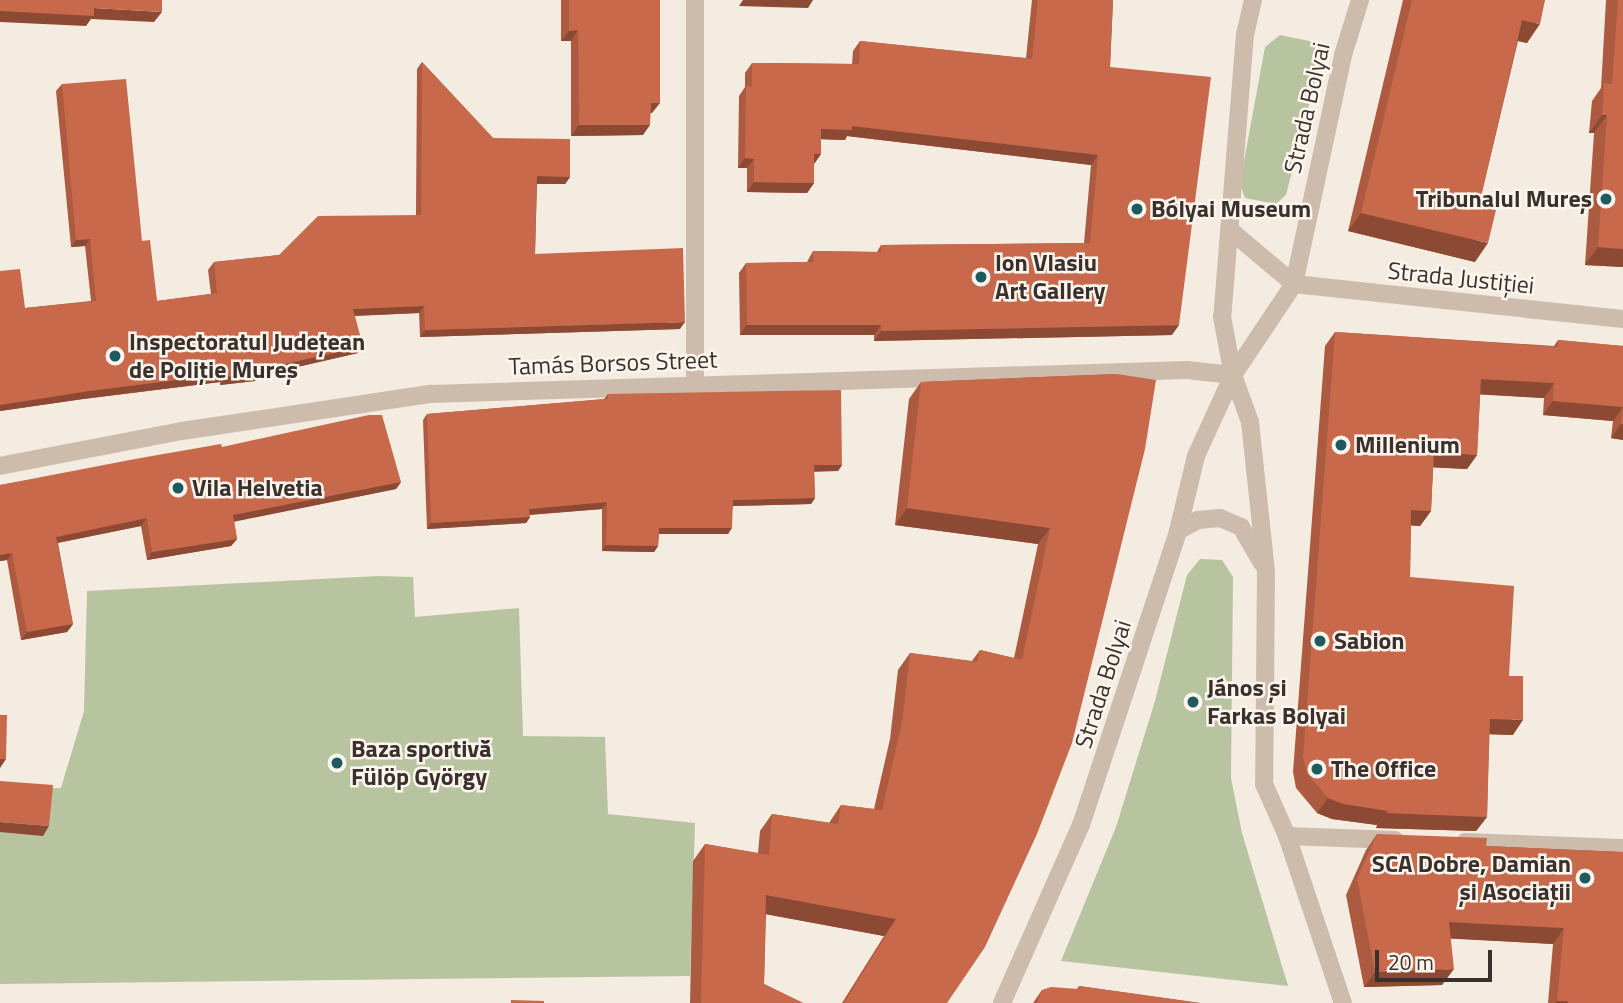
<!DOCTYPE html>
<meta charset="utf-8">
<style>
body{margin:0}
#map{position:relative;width:1623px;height:1003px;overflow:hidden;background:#f4ebe1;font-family:"Titillium Web",sans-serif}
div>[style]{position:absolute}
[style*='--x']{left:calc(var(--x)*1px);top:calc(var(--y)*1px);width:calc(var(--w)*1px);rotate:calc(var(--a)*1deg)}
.green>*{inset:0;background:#b8c4a0}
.minor>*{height:18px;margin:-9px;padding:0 9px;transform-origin:9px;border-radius:9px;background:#cdbbac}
.wall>*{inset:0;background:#ac5a40}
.shaded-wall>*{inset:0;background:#8c4a34}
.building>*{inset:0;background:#c8694b}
.dots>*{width:19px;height:19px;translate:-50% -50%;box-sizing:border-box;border:4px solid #fbf5ee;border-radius:50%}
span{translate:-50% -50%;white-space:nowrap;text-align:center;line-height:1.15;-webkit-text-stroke:5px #fbf5ee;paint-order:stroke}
.street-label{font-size:24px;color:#3b302b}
.poi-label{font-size:24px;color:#3b302b;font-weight:700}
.right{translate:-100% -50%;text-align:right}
.left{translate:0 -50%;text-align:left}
.scale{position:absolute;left:1375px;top:950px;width:117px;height:32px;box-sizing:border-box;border:4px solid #3b302b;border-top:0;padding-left:9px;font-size:21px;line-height:24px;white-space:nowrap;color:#3b302b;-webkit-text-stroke:5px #fbf5ee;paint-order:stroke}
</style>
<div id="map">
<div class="green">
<div style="clip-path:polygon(1280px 35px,1314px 42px,1322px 54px,1286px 195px,1276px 204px,1245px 198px,1240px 183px,1265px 47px)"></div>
<div style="clip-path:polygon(1200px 559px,1222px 560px,1233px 577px,1231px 778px,1242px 833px,1288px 986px,1061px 961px,1116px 827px,1155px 701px,1187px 575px)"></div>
<div style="clip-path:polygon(378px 576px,413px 577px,415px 617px,519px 608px,523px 736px,605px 737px,608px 814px,695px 823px,690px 976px,0 984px,0 790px,61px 788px,84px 711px,87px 591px)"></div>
</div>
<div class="minor">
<div style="--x:695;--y:0;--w:385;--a:90"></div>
<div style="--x:1253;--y:0;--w:35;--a:103"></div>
<div style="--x:1245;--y:34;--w:284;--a:94.6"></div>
<div style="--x:1222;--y:317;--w:59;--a:79.3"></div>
<div style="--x:1233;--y:375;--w:50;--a:70.1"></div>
<div style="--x:1250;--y:422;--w:150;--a:83.9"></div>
<div style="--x:1266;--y:571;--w:213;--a:90.5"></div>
<div style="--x:1264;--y:784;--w:57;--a:66.1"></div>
<div style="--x:1287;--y:836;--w:176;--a:71.5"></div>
<div style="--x:1230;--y:230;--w:84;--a:40.2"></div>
<div style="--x:1294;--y:284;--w:331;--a:6.1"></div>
<div style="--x:0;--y:466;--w:185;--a:-10.9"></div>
<div style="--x:182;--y:431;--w:252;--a:-8.5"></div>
<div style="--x:431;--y:394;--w:756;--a:-1.82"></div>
<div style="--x:1187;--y:370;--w:46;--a:6.2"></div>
<div style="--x:1178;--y:531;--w:23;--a:-29"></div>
<div style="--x:1198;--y:520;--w:22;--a:-5"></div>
<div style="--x:1220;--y:518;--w:23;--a:23"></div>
<div style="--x:1241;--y:527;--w:42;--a:59.7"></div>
<div style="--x:1287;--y:836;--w:108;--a:2.1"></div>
<div style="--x:1465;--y:842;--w:158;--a:2.2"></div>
<div style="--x:1002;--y:1003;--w:195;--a:-66.1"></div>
<div style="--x:1081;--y:825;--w:310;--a:-71.7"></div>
<div style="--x:1178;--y:531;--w:77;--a:-76.5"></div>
<div style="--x:1196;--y:456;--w:89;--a:-65.4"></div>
<div style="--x:1233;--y:375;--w:110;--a:-56.2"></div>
<div style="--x:1294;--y:284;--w:234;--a:-77.9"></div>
<div style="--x:1343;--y:55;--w:58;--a:-72.8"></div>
</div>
<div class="wall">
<div style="clip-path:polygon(561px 0,660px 0,652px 113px,650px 113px,643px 135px,571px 136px,571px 41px,561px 41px)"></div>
<div style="clip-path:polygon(1032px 0,1113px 0,1110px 67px,1172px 335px,874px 341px,874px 335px,740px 335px,739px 273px,746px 263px,807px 262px,813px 251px,877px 252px,881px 245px,1084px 243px,1091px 165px,847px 136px,845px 140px,821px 139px,821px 154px,814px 164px,814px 183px,807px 193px,747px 192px,747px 168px,738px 168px,739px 96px,745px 87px,745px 73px,752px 63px,852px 64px,853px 51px,860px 41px,1026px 58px)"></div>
<div style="clip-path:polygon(1403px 0,1545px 0,1527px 43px,1518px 41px,1479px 205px,1475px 262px,1348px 231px)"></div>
<div style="clip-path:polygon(1606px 0,1623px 0,1623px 267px,1585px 265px,1594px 133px,1589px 133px,1592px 101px,1601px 88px)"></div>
<div style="clip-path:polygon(422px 62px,493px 138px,570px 177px,565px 184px,537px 184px,535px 254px,680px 329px,420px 337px,419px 313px,355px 316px,358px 353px,258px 376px,255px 381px,220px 385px,220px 382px,83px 399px,0 411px,0 271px,25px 308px,91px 301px,85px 246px,71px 247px,56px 91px,62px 84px,142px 241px,157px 301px,211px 294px,208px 270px,214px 262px,279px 255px,416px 215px,417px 69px)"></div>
<div style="clip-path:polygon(1335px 332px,1554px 346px,1558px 340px,1622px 346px,1623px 345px,1623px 440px,1611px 438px,1613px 421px,1543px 415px,1544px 398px,1480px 394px,1477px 455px,1467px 469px,1433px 467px,1431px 511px,1420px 526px,1411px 525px,1410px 577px,1509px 676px,1513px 735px,1489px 734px,1487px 817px,1476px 831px,1376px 828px,1377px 825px,1332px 819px,1317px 813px,1296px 788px,1293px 772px,1325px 346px)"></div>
<div style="clip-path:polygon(1117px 374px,947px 1003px,842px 1003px,884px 936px,766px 914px,764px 984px,803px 1003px,690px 1003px,693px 861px,705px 844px,758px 853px,760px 831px,772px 814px,829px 823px,841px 805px,874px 809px,890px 739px,898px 670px,910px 653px,972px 661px,980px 650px,1014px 658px,1038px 544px,895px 525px,909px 399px,921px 382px)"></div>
<div style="clip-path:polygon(608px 394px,842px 465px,838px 471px,814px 471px,815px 498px,811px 504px,733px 506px,728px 534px,659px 534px,658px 546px,654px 552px,602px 551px,602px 509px,530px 515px,530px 517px,526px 523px,427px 529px,423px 420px,427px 414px,604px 399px)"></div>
<div style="clip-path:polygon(222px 447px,401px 482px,396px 489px,234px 521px,237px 539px,231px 546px,147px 560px,141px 526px,58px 543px,73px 624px,67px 632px,21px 640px,7px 560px,0 561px,0 485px)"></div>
<div style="clip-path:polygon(1377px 834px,1486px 846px,1623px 852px,1623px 1003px,1548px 1003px,1553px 944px,1450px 938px,1442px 985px,1364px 987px,1346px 895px,1366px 850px)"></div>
<div style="clip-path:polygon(1079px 986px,1200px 1003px,1033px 1003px,1042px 990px,1077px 989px)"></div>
</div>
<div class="shaded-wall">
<div style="clip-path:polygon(743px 0,813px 0,808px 8px,739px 6px)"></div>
<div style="clip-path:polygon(94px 8px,162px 12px,154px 22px,91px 19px,86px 26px,0 22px,0 11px)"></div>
<div style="clip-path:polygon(1522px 20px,1540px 24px,1527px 43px,1509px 39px)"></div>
<div style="clip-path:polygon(578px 30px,571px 41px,561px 41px,569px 31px)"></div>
<div style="clip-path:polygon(651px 103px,660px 103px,652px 113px,643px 113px)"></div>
<div style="clip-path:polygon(1602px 115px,1607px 115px,1594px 133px,1589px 133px)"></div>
<div style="clip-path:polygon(579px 125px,650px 125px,643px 135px,571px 136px)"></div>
<div style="clip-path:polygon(852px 126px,1098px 155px,1091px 165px,847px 136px,845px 140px,814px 139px,821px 129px)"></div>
<div style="clip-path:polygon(814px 154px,821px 154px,814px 164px)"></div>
<div style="clip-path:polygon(745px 158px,754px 159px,747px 168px,738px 168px)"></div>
<div style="clip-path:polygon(537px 176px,570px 177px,565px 184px,532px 184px)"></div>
<div style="clip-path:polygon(754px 182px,814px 183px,807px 193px,747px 192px)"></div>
<div style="clip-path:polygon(1361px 213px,1488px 243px,1475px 262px,1348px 231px)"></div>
<div style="clip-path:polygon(90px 239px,85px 246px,71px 247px,76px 240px)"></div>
<div style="clip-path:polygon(1598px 247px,1623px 249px,1623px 267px,1585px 265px)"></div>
<div style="clip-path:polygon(424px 306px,419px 313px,348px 316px,353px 309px)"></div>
<div style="clip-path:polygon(685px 322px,680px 329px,420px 337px,425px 330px)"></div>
<div style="clip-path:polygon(747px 325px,881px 325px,874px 335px,740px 335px)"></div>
<div style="clip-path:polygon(1179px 325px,1172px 335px,874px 341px,881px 331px)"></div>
<div style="clip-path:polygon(363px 346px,358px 353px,258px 376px,255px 381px,220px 385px,225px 377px)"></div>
<div style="clip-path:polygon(225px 374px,220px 382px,83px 399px,0 411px,0 405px,89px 391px)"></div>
<div style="clip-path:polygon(1481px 379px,1554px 383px,1544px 398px,1471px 394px)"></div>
<div style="clip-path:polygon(1553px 401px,1623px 407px,1613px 421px,1543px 415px)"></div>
<div style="clip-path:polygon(1621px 424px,1623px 424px,1623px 440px,1611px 438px)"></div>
<div style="clip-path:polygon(1434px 452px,1477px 455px,1467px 469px,1423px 467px)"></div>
<div style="clip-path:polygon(814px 465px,842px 465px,838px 471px,810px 472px)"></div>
<div style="clip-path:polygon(401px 482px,396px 489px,228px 523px,233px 515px)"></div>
<div style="clip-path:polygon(815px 498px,811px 504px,728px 506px,733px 500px)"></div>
<div style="clip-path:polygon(607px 502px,602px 509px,525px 515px,529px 509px)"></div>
<div style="clip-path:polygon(907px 508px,1050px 528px,1038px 544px,895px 525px)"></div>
<div style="clip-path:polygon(1411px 510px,1431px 511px,1420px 526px,1401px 525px)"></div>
<div style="clip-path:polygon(530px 517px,526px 523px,427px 529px,431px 523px)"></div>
<div style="clip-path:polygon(147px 518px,141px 526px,51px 544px,56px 537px)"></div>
<div style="clip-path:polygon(659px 528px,732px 528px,728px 534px,654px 534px)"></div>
<div style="clip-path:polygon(237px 539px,231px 546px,147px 560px,152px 552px)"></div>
<div style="clip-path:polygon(606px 545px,658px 546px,654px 552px,602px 551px)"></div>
<div style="clip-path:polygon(12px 553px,7px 560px,0 561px,0 555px)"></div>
<div style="clip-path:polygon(73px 624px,67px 632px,21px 640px,27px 632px)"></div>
<div style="clip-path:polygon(1490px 719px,1523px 720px,1513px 735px,1480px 734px)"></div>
<div style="clip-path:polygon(0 759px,6px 759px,0 768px)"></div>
<div style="clip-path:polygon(1328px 798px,1388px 811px,1377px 825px,1332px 819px,1317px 813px)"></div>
<div style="clip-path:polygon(1386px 813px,1487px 817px,1476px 831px,1376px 828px)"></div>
<div style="clip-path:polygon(0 822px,49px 826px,43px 836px,0 832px)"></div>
<div style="clip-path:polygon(766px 895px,896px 919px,884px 936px,754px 912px)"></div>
<div style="clip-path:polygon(1449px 922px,1564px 928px,1553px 944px,1438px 938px)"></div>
<div style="clip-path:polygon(1454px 969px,1442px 985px,1364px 987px,1375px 972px)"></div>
<div style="clip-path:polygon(1557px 1001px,1568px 1001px,1567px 1003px,1556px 1003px)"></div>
</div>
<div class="building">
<div style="clip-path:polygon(0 0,162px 0,162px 12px,94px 8px,94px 16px,0 11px)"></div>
<div style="clip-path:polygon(569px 0,660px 0,660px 103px,651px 103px,650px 125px,579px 125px,578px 30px,569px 31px)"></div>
<div style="clip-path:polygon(1038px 0,1113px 0,1110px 67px,1211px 77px,1179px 325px,881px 331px,881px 325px,747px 325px,746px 263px,813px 262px,813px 251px,881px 252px,881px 245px,1090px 243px,1098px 155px,852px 126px,852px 130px,821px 129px,821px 154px,814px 154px,814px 183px,754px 182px,754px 159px,745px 158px,746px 86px,752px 87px,752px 63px,859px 64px,860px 41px,1032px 59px)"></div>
<div style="clip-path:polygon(1412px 0,1545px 0,1540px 24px,1522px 20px,1479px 205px,1496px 210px,1488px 243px,1361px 213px)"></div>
<div style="clip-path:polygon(1618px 0,1623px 0,1623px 249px,1598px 247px,1607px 115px,1602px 115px,1604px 83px,1612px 84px)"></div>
<div style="clip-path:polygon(422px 62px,493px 138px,570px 139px,570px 177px,537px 176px,535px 254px,683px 248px,685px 322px,425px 330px,424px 306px,353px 309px,363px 346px,260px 370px,260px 374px,225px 377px,225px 374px,89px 391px,0 405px,0 271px,20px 269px,25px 308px,96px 301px,90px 239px,76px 240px,62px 84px,126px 79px,142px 241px,150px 240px,157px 301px,217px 293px,214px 262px,279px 255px,318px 216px,421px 215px)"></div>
<div style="clip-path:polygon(1335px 332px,1558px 347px,1558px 340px,1623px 346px,1623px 424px,1621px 424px,1623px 407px,1553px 401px,1554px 383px,1481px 379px,1477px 455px,1434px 452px,1431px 511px,1411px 510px,1410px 577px,1514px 586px,1509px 676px,1523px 676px,1523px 720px,1490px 719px,1487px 817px,1386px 813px,1388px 811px,1343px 804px,1328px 798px,1307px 773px,1303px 757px)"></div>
<div style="clip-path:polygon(1117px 374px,1156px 380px,1145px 449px,1072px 743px,1037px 834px,985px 947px,947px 1003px,844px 1003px,896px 919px,766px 895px,764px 984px,803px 1003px,701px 1003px,705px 844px,769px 855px,772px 814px,838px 824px,841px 805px,882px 810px,902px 722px,910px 653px,977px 662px,980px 650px,1022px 660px,1050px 528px,907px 508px,921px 382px)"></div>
<div style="clip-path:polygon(841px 390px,842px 465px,814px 465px,815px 498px,733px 500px,732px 528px,659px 528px,658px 546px,606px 545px,607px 502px,529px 509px,530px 517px,431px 523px,427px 414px,608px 399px,608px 394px)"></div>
<div style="clip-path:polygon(369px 415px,382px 415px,401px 482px,233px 515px,237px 539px,152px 552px,147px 518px,56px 537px,73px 624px,27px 632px,12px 553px,0 555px,0 485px,135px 459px,221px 444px,222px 447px)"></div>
<div style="clip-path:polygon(0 715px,7px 715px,6px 759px,0 759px)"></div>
<div style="clip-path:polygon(0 781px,53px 785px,49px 826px,0 822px)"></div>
<div style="clip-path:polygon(1377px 834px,1487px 838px,1486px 846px,1623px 852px,1623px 1003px,1568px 1003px,1568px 1001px,1557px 1001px,1564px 928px,1449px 922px,1454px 969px,1375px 972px,1357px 879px)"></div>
<div style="clip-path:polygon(1079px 986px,1200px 1003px,1037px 1003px,1042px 990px,1051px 987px,1079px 989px)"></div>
<div style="clip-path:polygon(511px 1000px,544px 1001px,544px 1003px,511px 1003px)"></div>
</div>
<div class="dots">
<div style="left:1606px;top:199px;background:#1f5a5e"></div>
<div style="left:1137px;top:209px;background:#1f5a5e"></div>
<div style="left:981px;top:277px;background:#1f5a5e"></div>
<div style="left:115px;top:356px;background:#1f5a5e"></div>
<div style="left:1341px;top:445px;background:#1f5a5e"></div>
<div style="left:178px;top:488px;background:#1f5a5e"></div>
<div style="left:1320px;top:641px;background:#1f5a5e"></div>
<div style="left:1193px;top:702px;background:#1f5a5e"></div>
<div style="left:337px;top:763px;background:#1f5a5e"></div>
<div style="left:1317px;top:769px;background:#1f5a5e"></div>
<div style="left:1585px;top:878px;background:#1f5a5e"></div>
</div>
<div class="street-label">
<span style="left:1307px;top:108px;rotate:-77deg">Strada Bolyai</span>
<span style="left:1461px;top:278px;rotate:6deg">Strada Justiției</span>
<span style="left:613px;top:363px;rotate:-2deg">Tamás Borsos Street</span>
<span style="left:1103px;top:684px;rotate:-72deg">Strada Bolyai</span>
</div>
<div class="poi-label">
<span class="right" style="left:1592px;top:199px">Tribunalul Mureș</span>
<span class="left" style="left:1151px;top:209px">Bólyai Museum</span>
<span class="left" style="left:995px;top:277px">Ion Vlasiu<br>Art Gallery</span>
<span class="left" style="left:129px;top:356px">Inspectoratul Județean<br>de Poliție Mureș</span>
<span class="left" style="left:1355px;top:445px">Millenium</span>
<span class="left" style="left:192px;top:488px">Vila Helvetia</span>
<span class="left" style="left:1334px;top:641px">Sabion</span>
<span class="left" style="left:1207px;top:702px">János și<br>Farkas Bolyai</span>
<span class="left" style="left:351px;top:763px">Baza sportivă<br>Fülöp György</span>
<span class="left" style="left:1331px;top:769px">The Office</span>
<span class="right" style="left:1571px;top:878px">SCA Dobre, Damian<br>și Asociații</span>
</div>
<div class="scale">20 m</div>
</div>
